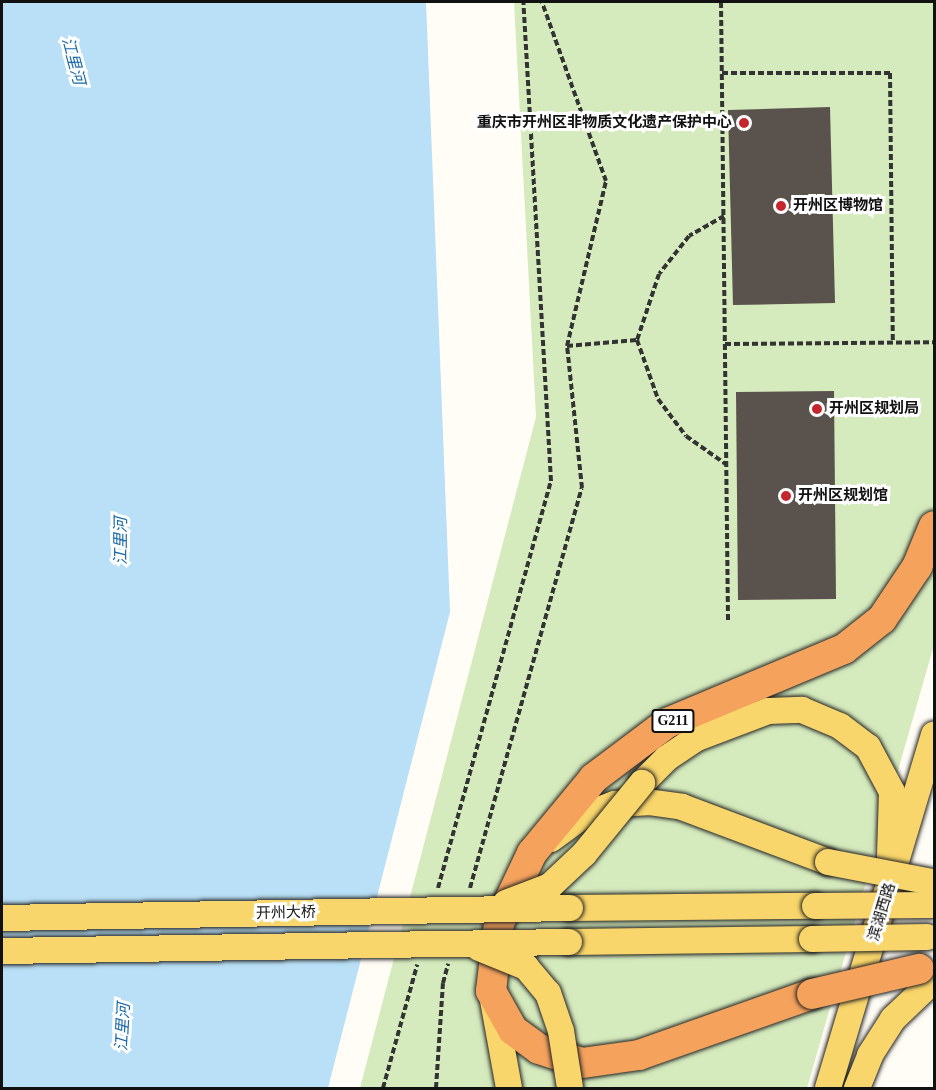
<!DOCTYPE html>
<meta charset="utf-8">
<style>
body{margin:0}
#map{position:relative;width:936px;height:1090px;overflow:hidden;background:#fffdf5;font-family:"Times New Roman","Noto Sans SC",serif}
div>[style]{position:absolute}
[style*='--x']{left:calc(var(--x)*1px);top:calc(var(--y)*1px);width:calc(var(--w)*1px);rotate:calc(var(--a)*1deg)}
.green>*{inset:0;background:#d5ebbd}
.water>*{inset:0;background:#b9e0f7}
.building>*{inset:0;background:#5a524d}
.path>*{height:4px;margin-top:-2px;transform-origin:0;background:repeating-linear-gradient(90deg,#333 0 6px,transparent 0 9px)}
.roads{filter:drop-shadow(0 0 2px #222) drop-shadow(0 0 2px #222)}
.major>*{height:26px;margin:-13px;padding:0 13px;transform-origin:13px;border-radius:13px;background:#f9d66b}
.highway>*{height:30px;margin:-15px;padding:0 15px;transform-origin:15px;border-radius:15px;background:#f5a25d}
.bridges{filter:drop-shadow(0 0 2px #222) drop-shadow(0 0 2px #222)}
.major-bridge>*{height:26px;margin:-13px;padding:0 13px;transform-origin:13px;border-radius:13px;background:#f9d66b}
.highway-bridge>*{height:30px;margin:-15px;padding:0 15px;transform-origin:15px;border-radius:15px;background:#f5a25d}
.dots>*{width:16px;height:16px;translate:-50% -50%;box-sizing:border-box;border:3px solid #fff;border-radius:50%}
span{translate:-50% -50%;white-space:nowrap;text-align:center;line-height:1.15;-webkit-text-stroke:6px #fff;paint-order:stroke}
.shield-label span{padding:2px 4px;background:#fff;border:2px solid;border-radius:4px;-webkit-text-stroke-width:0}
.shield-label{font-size:14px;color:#111;font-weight:700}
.poi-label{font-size:15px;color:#111;font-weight:700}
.right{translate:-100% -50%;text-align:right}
.left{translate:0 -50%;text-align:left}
.street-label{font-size:15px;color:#111}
.water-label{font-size:16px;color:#1768a6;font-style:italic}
.frame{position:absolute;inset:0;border:3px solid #111;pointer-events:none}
</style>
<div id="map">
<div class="green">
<div style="clip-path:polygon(514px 2px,934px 2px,934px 645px,807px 1088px,360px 1088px,536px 417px)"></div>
</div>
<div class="water">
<div style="clip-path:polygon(2px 2px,426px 2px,450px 612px,328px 1088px,2px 1088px)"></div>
</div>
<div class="building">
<div style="clip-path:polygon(830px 107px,835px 303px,733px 305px,728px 110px)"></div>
<div style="clip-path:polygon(834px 391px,836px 599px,738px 600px,736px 392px)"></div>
</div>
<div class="path">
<div style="--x:721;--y:2;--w:618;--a:89.35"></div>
<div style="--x:722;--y:73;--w:168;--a:0"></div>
<div style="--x:890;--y:73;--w:269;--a:89.4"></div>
<div style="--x:724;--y:216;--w:40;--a:150.3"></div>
<div style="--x:689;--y:236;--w:48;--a:128.3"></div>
<div style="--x:659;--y:274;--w:70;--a:108.4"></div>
<div style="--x:637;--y:340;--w:63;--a:70.4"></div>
<div style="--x:658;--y:399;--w:46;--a:52.9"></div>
<div style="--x:686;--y:436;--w:50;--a:35.3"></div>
<div style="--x:725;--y:344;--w:209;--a:-0.5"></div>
<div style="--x:567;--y:346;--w:70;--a:-4.9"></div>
<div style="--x:438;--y:888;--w:422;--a:-74.5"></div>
<div style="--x:551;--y:481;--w:480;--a:-93.3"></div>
<div style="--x:470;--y:888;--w:415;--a:-74.4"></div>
<div style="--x:582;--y:488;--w:143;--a:-96"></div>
<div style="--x:567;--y:346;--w:170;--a:-76.7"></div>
<div style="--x:606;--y:181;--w:190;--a:-109.7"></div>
<div style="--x:383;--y:1088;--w:128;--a:-74.5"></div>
<div style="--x:436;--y:1088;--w:105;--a:-86.2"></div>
<div style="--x:443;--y:983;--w:20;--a:-75"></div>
</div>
<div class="roads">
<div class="major">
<div style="--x:642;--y:783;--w:35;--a:-45"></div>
<div style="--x:667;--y:758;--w:36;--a:-34"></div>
<div style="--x:697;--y:738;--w:76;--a:-20.8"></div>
<div style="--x:768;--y:711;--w:34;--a:-2"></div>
<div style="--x:802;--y:710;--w:41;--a:22.8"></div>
<div style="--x:840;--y:726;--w:35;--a:37"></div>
<div style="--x:868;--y:747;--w:51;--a:61.9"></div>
<div style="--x:892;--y:792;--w:96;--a:91.8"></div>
<div style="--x:551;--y:839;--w:39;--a:-36"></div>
<div style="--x:583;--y:816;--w:34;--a:-21"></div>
<div style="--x:615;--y:804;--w:33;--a:-3"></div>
<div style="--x:648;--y:802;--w:34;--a:8"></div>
<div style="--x:682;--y:807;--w:156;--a:20.6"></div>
<div style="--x:570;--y:908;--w:245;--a:-0.5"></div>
<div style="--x:569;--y:942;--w:243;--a:-0.7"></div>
<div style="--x:493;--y:1000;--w:89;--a:79.7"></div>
<div style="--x:828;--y:1088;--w:369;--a:-73.3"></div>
<div style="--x:857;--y:1088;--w:35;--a:-68"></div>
<div style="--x:870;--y:1055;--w:43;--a:-57.4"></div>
<div style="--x:893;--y:1019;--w:57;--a:-43.6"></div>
</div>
<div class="highway">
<div style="--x:812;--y:994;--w:183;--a:160.6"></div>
<div style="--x:639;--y:1055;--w:58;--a:172"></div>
<div style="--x:582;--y:1063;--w:45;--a:-162"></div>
<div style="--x:539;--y:1049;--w:32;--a:-144"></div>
<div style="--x:513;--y:1030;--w:45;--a:-119.4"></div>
<div style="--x:491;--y:991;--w:68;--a:-83.3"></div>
<div style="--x:499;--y:923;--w:77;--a:-64.8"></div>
<div style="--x:532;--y:853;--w:97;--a:-50.4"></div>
<div style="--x:594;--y:778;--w:91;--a:-37"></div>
<div style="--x:667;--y:723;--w:192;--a:-22.7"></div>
<div style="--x:844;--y:649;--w:48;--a:-38.3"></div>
<div style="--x:882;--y:619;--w:63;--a:-56.1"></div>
<div style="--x:917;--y:567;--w:44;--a:-67.5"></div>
</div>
</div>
<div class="bridges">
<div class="major-bridge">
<div style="--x:828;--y:862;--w:106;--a:10.9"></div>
<div style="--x:506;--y:903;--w:47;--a:-21.1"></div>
<div style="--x:550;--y:886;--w:47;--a:-43.3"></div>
<div style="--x:584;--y:854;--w:92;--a:-50.8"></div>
<div style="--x:815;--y:906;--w:117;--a:-0.5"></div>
<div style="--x:2;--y:918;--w:568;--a:-1.01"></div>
<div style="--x:812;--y:939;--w:115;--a:-1"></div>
<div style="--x:479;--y:948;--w:51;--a:22"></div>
<div style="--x:526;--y:967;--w:34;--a:50"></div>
<div style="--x:548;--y:993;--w:40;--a:71.1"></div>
<div style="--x:561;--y:1031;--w:58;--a:81"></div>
<div style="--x:2;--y:951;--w:567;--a:-0.91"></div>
</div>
<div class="highway-bridge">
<div style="--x:812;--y:994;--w:110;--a:-13.2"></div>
</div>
</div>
<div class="dots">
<div style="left:744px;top:123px;background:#c4262e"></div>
<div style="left:781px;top:206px;background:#c4262e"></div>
<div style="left:817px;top:409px;background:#c4262e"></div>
<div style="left:786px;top:496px;background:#c4262e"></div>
</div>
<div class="shield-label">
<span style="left:673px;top:721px">G211</span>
</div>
<div class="poi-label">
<span class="right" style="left:732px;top:123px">重庆市开州区非物质文化遗产保护中心</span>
<span class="left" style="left:793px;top:206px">开州区博物馆</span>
<span class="left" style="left:829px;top:409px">开州区规划局</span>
<span class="left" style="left:798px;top:496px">开州区规划馆</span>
</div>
<div class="street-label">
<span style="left:882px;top:912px;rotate:-73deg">滨湖西路</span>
<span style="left:286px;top:913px;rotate:-1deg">开州大桥</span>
</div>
<div class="water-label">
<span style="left:73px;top:61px;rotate:75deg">江里河</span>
<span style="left:121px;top:541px;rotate:-90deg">江里河</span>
<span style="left:123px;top:1027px;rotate:-87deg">江里河</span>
</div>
<div class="frame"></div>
</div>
